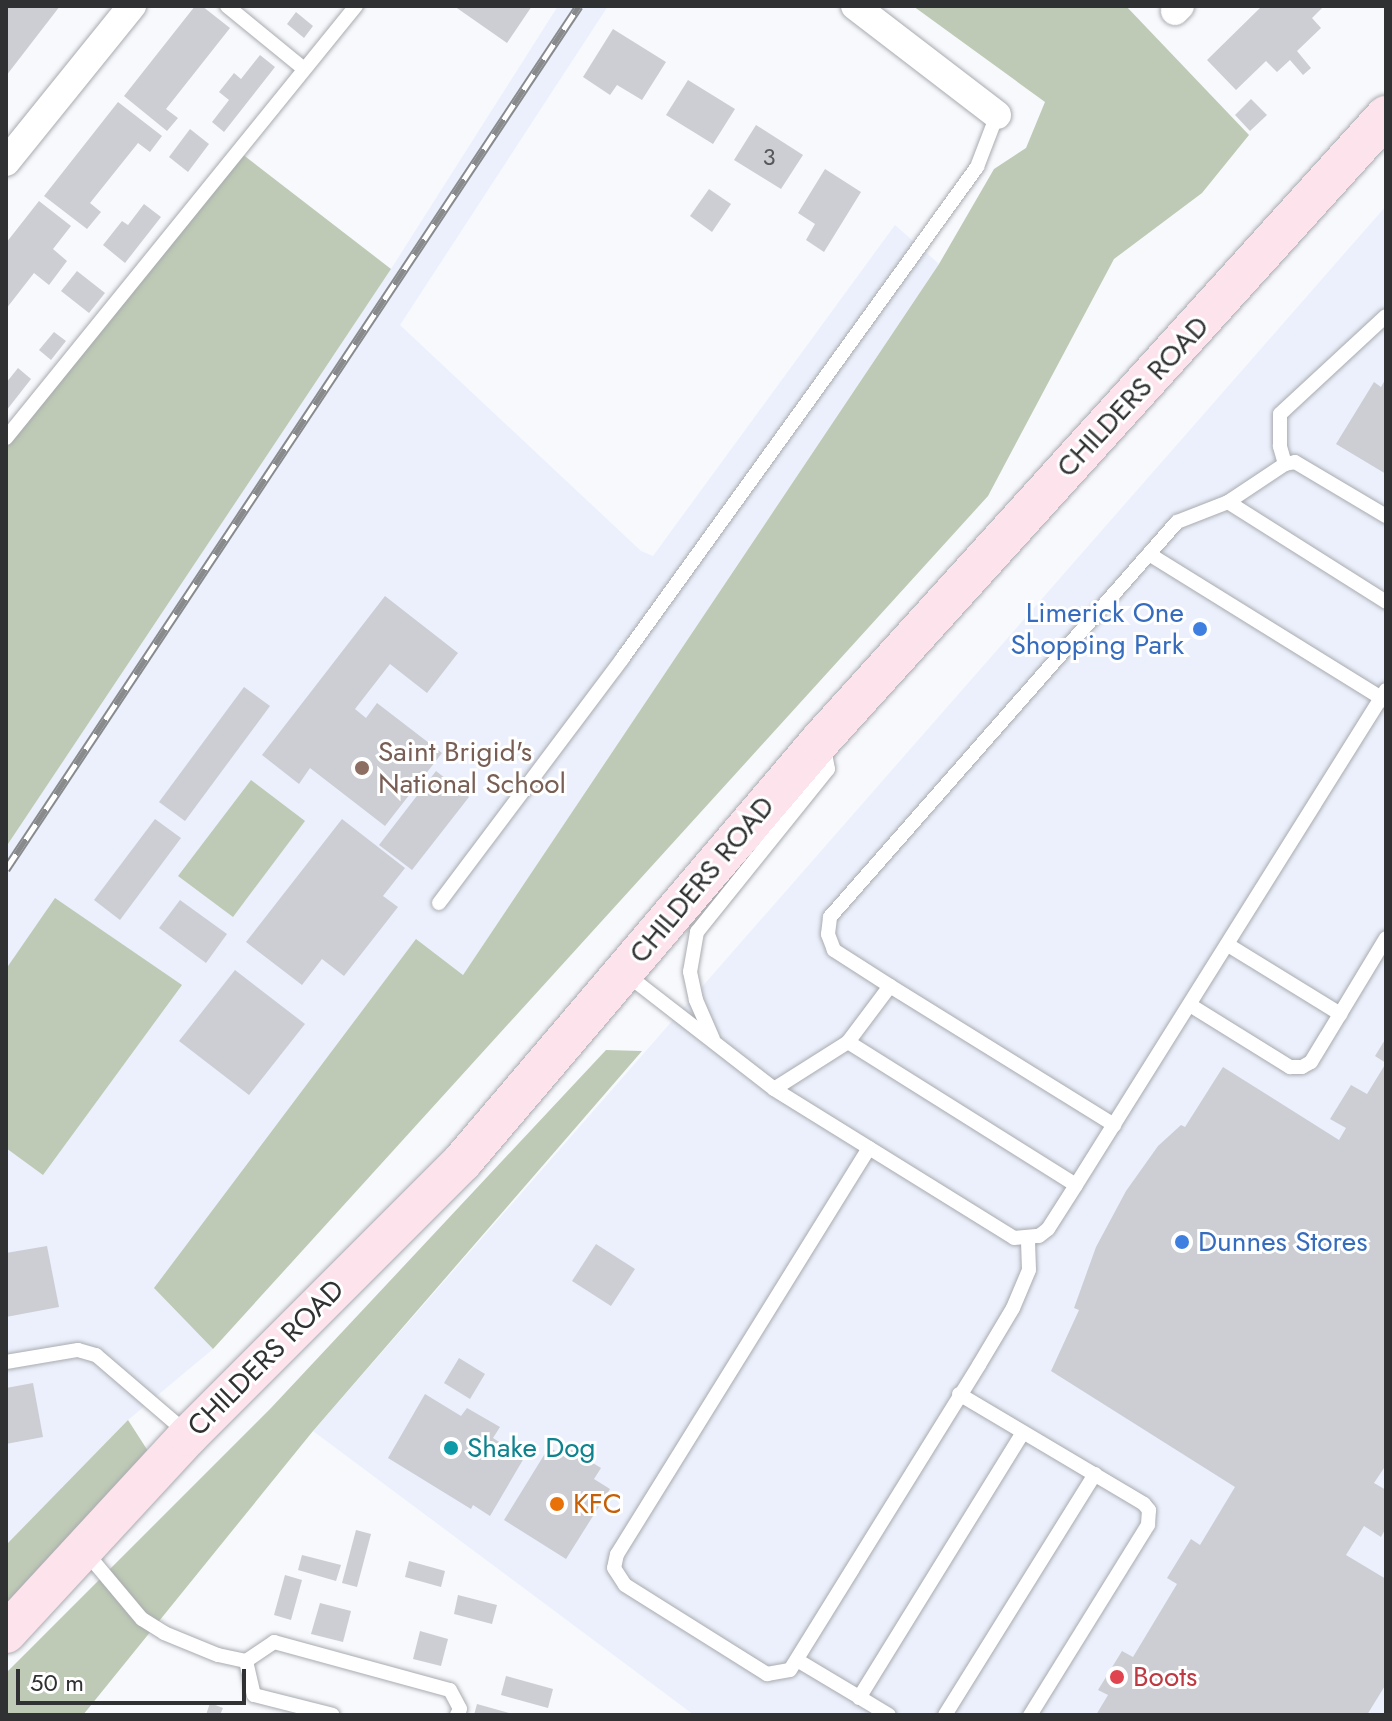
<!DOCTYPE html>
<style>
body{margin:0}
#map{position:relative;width:1392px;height:1721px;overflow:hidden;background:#f7f9fd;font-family:Jost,sans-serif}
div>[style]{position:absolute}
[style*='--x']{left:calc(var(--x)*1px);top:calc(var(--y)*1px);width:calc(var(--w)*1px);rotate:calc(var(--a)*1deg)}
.built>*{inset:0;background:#ebf0fc}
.green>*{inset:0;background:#becab5}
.building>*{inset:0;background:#ccced3}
.roads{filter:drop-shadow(0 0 2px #a9abaf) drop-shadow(0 0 2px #a9abaf)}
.lane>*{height:14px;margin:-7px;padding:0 7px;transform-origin:7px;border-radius:7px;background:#fff}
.street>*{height:28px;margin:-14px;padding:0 14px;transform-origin:14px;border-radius:14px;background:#fff}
.secondary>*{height:40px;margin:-20px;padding:0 20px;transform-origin:20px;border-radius:20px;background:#fde3eb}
.rail>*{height:9px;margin-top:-4.5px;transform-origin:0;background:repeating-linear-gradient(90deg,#fff 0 18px,#888a8c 0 36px);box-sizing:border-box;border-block:2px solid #888a8c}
.dots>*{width:22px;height:22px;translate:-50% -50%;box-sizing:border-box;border:4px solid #fff;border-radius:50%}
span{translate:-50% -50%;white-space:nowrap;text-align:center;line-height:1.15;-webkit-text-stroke:6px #fff;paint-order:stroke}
.number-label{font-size:24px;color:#57585a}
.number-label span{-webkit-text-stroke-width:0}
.street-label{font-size:28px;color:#303132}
.shop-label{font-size:28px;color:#366cbe}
.right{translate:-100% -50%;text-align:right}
.left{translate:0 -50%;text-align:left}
.education-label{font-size:28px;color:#785e54}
.culture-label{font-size:28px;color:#0d838f}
.food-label{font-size:28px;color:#c56008}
.health-label{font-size:28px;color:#be3a42}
.frame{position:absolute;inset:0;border:8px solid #303132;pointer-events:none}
.scale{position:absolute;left:16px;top:1669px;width:230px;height:36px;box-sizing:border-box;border:4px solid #303132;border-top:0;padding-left:10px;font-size:24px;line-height:28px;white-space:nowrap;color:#303132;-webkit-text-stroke:6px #fff;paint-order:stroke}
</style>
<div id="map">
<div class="built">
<div style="clip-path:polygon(558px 6px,608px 6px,400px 325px,641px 551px,653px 556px,895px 225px,939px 264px,463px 975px,416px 940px,155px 1289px,213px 1349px,128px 1420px,6px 1545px,6px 847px,391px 269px)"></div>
<div style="clip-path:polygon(1386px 206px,1386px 1715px,694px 1715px,313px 1431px)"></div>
</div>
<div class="green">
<div style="clip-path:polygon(913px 6px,1126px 6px,1249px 135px,1202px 193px,1114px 259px,988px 496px,213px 1349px,154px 1288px,416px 939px,463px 975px,939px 264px,994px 169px,1026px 148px,1045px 102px)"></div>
<div style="clip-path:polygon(237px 150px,391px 269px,6px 847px,6px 433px)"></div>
<div style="clip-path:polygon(251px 780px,305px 821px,233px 917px,178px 876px)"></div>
<div style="clip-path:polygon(55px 898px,182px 985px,43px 1175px,6px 1148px,6px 969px)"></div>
<div style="clip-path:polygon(606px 1050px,642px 1051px,313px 1431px,83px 1715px,6px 1715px,6px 1673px,271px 1408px)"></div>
<div style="clip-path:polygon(128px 1420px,148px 1451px,6px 1607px,6px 1545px)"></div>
</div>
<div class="building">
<div style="clip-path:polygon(8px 6px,60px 6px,6px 76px,6px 9px)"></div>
<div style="clip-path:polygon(195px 6px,202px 6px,230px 28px,166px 109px,178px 118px,167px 131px,124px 96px)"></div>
<div style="clip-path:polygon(454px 6px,532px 6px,507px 43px)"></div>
<div style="clip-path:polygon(1262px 6px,1324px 6px,1312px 18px,1321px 28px,1297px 51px,1311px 68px,1303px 75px,1290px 60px,1277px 72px,1266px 61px,1236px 90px,1207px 60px)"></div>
<div style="clip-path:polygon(296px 12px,313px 26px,304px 38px,287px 24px)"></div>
<div style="clip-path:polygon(613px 29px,666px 62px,642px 100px,617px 85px,610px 95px,583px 77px)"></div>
<div style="clip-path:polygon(260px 55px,275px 67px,224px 132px,212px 122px,229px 100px,219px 92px,234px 73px,241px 79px)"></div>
<div style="clip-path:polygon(688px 80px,735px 109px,713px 144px,666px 115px)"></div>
<div style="clip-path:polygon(1251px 99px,1267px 115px,1250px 131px,1235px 115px)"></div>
<div style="clip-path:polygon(118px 102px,162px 136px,150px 152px,138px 143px,90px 203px,101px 212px,87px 229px,44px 196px)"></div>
<div style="clip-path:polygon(756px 125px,803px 155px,781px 189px,734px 160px)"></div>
<div style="clip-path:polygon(190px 129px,209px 144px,188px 172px,169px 157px)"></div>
<div style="clip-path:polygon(825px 169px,861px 192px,824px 252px,806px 240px,815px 224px,798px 213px)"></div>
<div style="clip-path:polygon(709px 189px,731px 204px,712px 232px,690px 216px)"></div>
<div style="clip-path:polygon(39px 201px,71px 226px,53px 249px,67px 261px,49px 285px,34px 273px,6px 309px,6px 243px)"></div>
<div style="clip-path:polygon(144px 204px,161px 217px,125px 263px,103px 245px,122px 221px,128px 225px)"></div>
<div style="clip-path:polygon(77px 271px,105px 293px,89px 313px,61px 291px)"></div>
<div style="clip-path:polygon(54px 332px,66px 341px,51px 360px,39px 350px)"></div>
<div style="clip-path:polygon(18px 368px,31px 379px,6px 411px,6px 383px)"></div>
<div style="clip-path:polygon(1386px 378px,1386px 474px,1336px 444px,1374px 382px,1381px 387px)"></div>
<div style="clip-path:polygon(385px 596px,458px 653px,427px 693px,390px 664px,355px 709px,366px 718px,377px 703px,442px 753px,385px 826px,310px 768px,299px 784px,262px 755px)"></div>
<div style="clip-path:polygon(244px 687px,270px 706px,185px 821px,159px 802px)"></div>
<div style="clip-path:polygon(436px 771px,469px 797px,412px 870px,379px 845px)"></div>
<div style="clip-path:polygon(155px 819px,181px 838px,120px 920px,94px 900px)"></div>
<div style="clip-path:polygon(342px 819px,405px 868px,383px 896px,398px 907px,344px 976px,322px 959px,302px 985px,246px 942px)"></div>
<div style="clip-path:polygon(180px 900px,227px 934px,206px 963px,159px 928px)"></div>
<div style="clip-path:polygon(235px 970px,305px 1024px,249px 1095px,179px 1041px)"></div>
<div style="clip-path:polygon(1386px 1038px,1386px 1063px,1375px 1056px)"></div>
<div style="clip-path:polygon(1386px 1063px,1386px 1465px,1374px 1483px,1386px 1490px,1386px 1528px,1381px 1537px,1364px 1526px,1346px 1555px,1386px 1579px,1386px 1684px,1367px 1715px,1096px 1715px,1108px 1695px,1098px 1690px,1122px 1651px,1133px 1657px,1177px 1584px,1167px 1578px,1191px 1539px,1200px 1545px,1235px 1487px,1051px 1371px,1079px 1310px,1074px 1308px,1096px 1247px,1126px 1191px,1158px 1146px,1181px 1125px,1185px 1127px,1223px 1067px,1339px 1140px,1346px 1128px,1330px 1119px,1351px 1085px,1367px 1094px)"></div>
<div style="clip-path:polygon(596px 1244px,635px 1269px,611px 1306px,572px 1281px)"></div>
<div style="clip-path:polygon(47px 1246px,59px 1307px,6px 1317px,6px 1253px)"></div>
<div style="clip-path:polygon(459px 1358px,485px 1374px,470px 1399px,444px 1383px)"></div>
<div style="clip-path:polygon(33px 1383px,43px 1437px,6px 1444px,6px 1388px)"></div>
<div style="clip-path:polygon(425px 1394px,461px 1416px,467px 1408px,500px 1427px,493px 1438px,524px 1458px,490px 1516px,473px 1505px,471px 1509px,388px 1458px)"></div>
<div style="clip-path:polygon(549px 1447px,565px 1457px,570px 1449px,601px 1468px,594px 1479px,610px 1489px,566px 1559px,504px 1520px)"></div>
<div style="clip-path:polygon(356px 1530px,371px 1534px,357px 1587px,342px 1583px)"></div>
<div style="clip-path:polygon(302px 1555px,341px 1565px,336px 1581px,298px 1570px)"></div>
<div style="clip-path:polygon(409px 1561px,445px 1571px,441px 1587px,405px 1577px)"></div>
<div style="clip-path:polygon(285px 1575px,302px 1580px,291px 1620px,274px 1615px)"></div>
<div style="clip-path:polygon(458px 1595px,497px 1605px,492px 1624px,454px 1614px)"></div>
<div style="clip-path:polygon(320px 1603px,351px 1611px,343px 1642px,311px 1634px)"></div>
<div style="clip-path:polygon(420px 1631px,448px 1639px,441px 1666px,413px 1659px)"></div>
<div style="clip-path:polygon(506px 1676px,553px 1689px,548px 1708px,501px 1695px)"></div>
<div style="clip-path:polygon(210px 1703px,223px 1708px,220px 1715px,206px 1715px)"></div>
<div style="clip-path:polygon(477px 1704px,513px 1714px,513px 1715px,474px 1715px)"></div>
</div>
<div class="roads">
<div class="lane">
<div style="--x:227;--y:6;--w:99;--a:39.3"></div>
<div style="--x:6;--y:438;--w:556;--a:-50.99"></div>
<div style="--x:1285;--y:464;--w:19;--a:-106"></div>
<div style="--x:1280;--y:446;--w:32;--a:-90"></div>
<div style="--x:1280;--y:414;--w:144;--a:-42.8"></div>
<div style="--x:1228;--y:502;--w:187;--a:32.3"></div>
<div style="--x:1149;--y:554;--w:279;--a:31.8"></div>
<div style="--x:439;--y:903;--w:305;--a:-53.1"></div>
<div style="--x:622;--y:659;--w:607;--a:-54.19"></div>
<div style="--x:977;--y:167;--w:56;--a:-69"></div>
<div style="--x:1228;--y:945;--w:132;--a:31.6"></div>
<div style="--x:626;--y:974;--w:187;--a:37.8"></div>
<div style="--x:774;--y:1089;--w:282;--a:31.8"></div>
<div style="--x:1014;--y:1238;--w:25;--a:-5"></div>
<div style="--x:1039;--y:1236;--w:11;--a:-38"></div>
<div style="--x:1048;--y:1229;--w:52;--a:-57.5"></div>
<div style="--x:1076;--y:1185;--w:584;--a:-57.94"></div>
<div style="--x:890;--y:986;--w:264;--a:31.8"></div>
<div style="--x:1190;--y:1005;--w:118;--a:31.8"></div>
<div style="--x:1290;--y:1067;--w:12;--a:0"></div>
<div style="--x:1302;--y:1067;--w:10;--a:-29"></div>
<div style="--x:1311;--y:1062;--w:145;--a:-58.8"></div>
<div style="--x:713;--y:1039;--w:43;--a:-113.6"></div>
<div style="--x:696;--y:1000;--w:29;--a:-102"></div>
<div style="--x:690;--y:972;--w:41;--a:-80.1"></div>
<div style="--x:697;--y:932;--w:209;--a:-51.2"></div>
<div style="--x:828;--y:769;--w:21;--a:-101"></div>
<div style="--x:848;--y:1042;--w:269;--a:32.1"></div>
<div style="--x:774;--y:1089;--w:88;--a:-32.4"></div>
<div style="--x:848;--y:1042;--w:70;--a:-53.1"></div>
<div style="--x:890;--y:986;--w:67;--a:-147.3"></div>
<div style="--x:834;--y:950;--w:17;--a:-111"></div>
<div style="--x:828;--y:934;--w:17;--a:-83"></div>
<div style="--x:830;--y:917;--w:526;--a:-48.7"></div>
<div style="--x:1177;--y:522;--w:55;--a:-21.4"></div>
<div style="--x:1228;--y:502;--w:69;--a:-33.7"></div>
<div style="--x:1285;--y:464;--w:10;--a:-11"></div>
<div style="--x:1295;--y:462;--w:106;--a:30.7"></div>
<div style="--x:869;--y:1148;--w:478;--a:121.8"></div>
<div style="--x:617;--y:1554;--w:14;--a:102"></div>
<div style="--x:614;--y:1568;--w:20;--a:57"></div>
<div style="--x:625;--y:1585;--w:168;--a:32.1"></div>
<div style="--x:767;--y:1674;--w:23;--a:-10"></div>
<div style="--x:790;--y:1670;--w:359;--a:-58.2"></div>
<div style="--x:979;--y:1365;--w:66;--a:-59.2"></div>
<div style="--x:1013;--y:1308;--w:41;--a:-67.2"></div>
<div style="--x:1029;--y:1270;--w:30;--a:-92"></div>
<div style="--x:6;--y:1362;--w:73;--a:-9.5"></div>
<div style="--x:78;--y:1350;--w:19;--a:16"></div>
<div style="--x:96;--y:1355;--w:120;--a:40.6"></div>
<div style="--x:959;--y:1394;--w:215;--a:30.7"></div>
<div style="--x:1144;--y:1504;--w:8;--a:50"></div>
<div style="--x:1149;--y:1510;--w:15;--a:94"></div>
<div style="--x:1148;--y:1525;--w:224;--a:121.8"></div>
<div style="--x:84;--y:1550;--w:90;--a:50"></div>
<div style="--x:142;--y:1619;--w:26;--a:32"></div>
<div style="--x:164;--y:1633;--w:58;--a:22.2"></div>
<div style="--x:218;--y:1655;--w:29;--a:12"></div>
<div style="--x:246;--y:1661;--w:34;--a:-34"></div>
<div style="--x:274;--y:1642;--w:182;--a:15.3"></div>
<div style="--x:450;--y:1690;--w:21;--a:62"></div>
<div style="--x:460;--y:1709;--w:7;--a:117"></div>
<div style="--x:797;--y:1660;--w:107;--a:30.9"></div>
<div style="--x:246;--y:1661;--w:35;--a:77"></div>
<div style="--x:254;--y:1695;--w:81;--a:14.2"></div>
<div style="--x:859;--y:1698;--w:312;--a:-58.3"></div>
<div style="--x:945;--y:1715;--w:284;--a:-58.1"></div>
</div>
<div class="street">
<div style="--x:855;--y:6;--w:179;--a:37.5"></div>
<div style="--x:1175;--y:11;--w:7;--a:-45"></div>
<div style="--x:6;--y:162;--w:201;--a:-51.1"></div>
</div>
<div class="secondary">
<div style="--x:6;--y:1633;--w:270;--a:-47.3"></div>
<div style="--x:189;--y:1435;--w:386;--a:-45"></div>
<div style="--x:462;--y:1162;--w:554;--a:-49.61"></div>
<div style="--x:821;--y:740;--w:842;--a:-47.84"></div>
</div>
</div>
<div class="rail">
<div style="--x:6;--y:869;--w:1036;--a:-56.42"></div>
</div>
<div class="dots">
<div style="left:1200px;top:629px;background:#3f7fe0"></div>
<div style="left:362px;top:768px;background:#8d6e63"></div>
<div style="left:1182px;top:1242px;background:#3f7fe0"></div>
<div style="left:451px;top:1448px;background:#0f9aa8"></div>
<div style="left:557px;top:1504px;background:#e8710a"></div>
<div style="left:1117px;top:1677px;background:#e0444e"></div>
</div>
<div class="number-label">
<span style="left:769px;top:157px">3</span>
</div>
<div class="street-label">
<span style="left:1133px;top:397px;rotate:-47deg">CHILDERS ROAD</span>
<span style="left:702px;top:880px;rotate:-50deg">CHILDERS ROAD</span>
<span style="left:266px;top:1358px;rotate:-45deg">CHILDERS ROAD</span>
</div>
<div class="shop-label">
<span class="right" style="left:1184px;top:629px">Limerick One<br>Shopping Park</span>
<span class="left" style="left:1198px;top:1242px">Dunnes Stores</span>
</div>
<div class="education-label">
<span class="left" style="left:378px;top:768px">Saint Brigid's<br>National School</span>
</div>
<div class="culture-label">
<span class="left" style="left:467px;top:1448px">Shake Dog</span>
</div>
<div class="food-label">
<span class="left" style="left:573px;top:1504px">KFC</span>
</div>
<div class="health-label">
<span class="left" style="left:1133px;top:1677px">Boots</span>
</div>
<div class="frame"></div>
<div class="scale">50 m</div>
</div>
